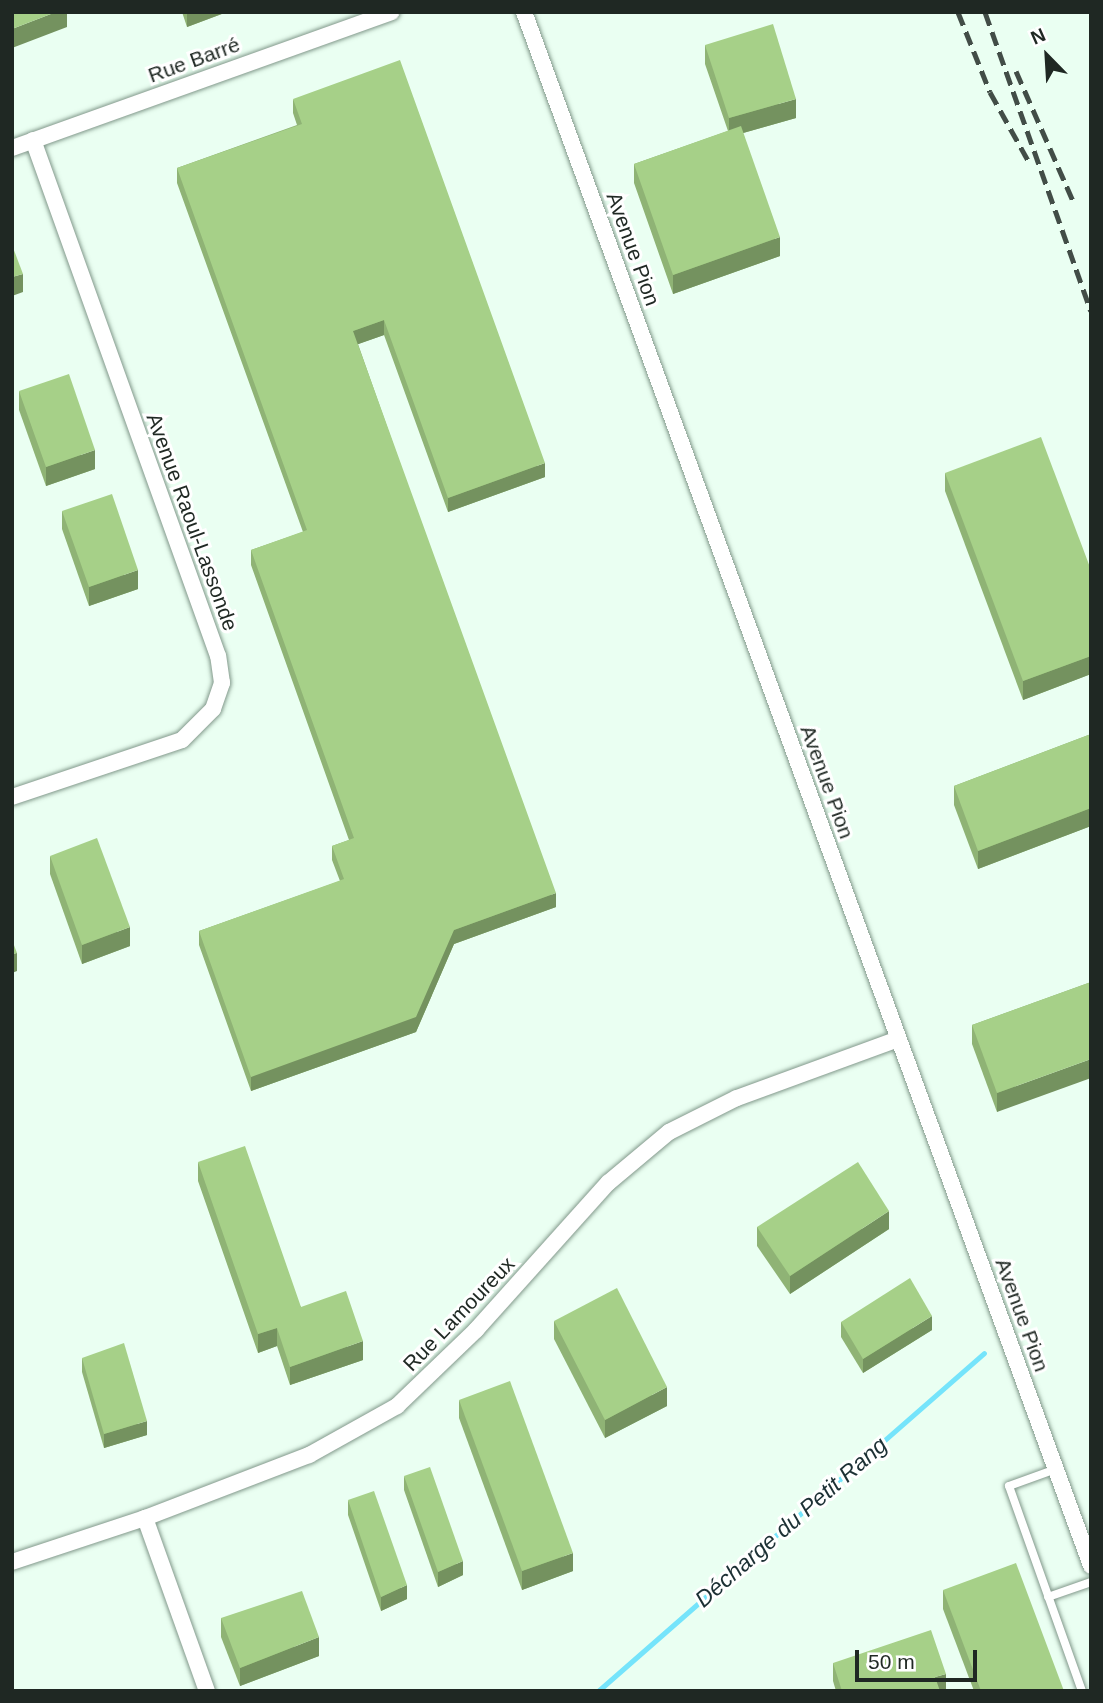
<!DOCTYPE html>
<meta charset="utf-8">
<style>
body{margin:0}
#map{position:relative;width:1103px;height:1703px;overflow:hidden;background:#eafff2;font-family:Helvetica,sans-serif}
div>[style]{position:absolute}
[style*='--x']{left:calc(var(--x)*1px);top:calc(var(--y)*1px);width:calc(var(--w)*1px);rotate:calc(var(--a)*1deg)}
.stream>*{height:5px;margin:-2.5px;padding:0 2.5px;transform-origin:2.5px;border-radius:2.5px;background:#75e4fb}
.roads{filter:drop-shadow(0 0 2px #82998b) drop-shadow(0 0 2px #82998b)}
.lane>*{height:8px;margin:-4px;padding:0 4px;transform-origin:4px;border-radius:4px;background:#fff}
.street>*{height:16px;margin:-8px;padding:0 8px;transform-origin:8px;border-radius:8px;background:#fff}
.rail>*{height:5px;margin-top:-2.5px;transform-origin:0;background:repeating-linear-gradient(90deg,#424d47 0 14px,transparent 0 21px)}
.wall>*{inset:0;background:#8fb375}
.shaded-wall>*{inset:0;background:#74925f}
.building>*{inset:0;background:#a6d088}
span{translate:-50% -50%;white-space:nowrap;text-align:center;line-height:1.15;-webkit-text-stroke:6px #fff;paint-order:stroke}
.street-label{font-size:21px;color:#1f2823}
.water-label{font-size:23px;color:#1c3034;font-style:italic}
.frame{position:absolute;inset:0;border:14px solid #1f2823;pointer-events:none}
.north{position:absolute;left:1012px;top:21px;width:70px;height:70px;-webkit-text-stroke:5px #fff;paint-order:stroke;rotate:336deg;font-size:19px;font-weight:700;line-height:28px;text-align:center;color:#1f2823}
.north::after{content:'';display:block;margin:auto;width:24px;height:32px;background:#1f2823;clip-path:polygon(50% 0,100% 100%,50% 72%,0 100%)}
.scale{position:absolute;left:855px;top:1650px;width:122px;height:32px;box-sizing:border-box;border:4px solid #1f2823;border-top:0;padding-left:9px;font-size:21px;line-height:24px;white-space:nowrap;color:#1f2823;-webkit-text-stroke:5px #fff;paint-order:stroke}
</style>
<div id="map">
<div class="stream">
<div style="--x:598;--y:1691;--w:513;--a:-41.21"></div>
</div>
<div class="roads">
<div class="lane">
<div style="--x:1056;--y:1469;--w:50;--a:160.1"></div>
<div style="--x:1009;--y:1486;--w:218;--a:70.4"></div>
<div style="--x:1048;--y:1597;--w:46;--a:-19.2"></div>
</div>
<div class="street">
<div style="--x:524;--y:12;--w:1654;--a:69.95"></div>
<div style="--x:12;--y:148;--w:403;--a:-19.7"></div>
<div style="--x:12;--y:797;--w:179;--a:-18.5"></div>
<div style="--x:182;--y:740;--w:44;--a:-45"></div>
<div style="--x:213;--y:709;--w:28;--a:-71"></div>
<div style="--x:222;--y:683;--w:27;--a:-98"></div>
<div style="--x:218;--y:656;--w:548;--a:-109.72"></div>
<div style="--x:145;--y:1518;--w:184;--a:70.3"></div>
<div style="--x:12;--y:1562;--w:140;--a:-18.3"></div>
<div style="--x:145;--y:1518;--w:176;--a:-21"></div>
<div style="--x:309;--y:1455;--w:101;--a:-29.1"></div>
<div style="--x:397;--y:1406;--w:110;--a:-43.9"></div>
<div style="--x:476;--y:1330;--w:198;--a:-48.1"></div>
<div style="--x:608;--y:1183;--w:80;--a:-39.9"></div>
<div style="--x:669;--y:1132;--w:76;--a:-26.6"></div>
<div style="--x:737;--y:1098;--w:171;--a:-20.1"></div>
</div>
</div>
<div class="rail">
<div style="--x:958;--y:12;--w:86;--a:68.2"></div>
<div style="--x:990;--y:92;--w:82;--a:60.9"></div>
<div style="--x:985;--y:12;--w:317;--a:70.5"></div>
<div style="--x:1016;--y:71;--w:142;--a:66.3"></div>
</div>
<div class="wall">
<div style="clip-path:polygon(182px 12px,227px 12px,187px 27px)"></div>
<div style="clip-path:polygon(705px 45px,796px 118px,743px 133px,780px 256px,673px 294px,634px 183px,634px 164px,728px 131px,705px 64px)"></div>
<div style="clip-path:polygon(293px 99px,545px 477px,448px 512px,384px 335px,358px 344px,556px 907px,454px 944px,416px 1032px,251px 1091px,199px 945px,199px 931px,340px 881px,332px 860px,332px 846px,349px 840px,251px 565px,251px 550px,303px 532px,177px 183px,177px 168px,297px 125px,293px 113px)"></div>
<div style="clip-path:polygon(19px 391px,95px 469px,46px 486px,19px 410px)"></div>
<div style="clip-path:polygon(945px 473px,1091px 570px,1091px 674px,1023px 700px,945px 491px)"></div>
<div style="clip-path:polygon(62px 511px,138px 589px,89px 606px,62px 529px)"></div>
<div style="clip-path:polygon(1091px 734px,1091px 826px,978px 869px,954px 805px,954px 786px)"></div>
<div style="clip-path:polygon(50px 856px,130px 946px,82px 964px,50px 874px)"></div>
<div style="clip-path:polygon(1091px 982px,997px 1112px,972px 1044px,972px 1025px)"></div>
<div style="clip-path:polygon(198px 1162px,301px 1307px,363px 1360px,290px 1385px,277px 1346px,258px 1353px,198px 1181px)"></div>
<div style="clip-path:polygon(757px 1227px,889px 1229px,790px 1294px,757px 1246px)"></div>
<div style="clip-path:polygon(554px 1321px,667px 1406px,605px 1438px,554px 1339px)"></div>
<div style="clip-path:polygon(841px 1322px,932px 1330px,863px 1373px,841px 1337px)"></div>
<div style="clip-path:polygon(82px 1358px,147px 1435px,104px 1448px,82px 1372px)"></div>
<div style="clip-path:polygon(459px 1400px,573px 1571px,522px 1590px,459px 1418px)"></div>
<div style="clip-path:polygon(404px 1476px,463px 1575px,438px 1587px,404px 1490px)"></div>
<div style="clip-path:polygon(348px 1500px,407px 1599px,381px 1611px,348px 1515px)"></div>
<div style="clip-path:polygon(943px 1590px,1064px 1691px,974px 1691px,943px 1609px)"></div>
<div style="clip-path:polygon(221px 1618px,319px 1656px,240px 1686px,221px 1637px)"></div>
<div style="clip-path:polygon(833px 1663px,946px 1691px,836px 1691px,833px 1681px)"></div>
</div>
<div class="shaded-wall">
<div style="clip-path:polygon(56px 12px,67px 12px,67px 27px,12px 48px,12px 29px)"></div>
<div style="clip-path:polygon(187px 12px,227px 12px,187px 27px)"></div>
<div style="clip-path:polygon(796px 99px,796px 118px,729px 137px,729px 118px)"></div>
<div style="clip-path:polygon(780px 237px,780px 256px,673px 294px,673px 275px)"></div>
<div style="clip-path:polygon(23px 274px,23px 292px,12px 296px,12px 277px)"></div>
<div style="clip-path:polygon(384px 320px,384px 335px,353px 346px,353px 331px)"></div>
<div style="clip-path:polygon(95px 450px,95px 469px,46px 486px,46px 467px)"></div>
<div style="clip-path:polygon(545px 463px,545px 477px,448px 512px,448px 498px)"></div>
<div style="clip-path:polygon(138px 570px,138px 589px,89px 606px,89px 587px)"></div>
<div style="clip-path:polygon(1091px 656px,1091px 674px,1023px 700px,1023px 681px)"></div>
<div style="clip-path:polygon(1091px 808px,1091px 826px,978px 869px,978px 851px)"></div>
<div style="clip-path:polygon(556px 893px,556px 907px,454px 944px,416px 1032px,251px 1091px,251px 1077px,454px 930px)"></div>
<div style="clip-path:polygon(130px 927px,130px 946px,82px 964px,82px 945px)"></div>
<div style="clip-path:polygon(17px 953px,17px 971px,12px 973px,12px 954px)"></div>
<div style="clip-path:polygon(1091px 1059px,1091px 1078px,997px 1112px,997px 1093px)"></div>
<div style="clip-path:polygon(889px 1211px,889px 1229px,790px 1294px,790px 1276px)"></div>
<div style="clip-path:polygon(932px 1316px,932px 1330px,863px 1373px,863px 1359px)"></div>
<div style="clip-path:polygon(277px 1328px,277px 1346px,258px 1353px,258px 1334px)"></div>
<div style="clip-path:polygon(363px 1341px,363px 1360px,290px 1385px,290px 1367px)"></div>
<div style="clip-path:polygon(667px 1387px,667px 1406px,605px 1438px,605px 1420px)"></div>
<div style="clip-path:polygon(147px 1421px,147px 1435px,104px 1448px,104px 1434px)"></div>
<div style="clip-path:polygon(573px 1553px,573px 1571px,522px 1590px,522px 1571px)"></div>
<div style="clip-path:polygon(463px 1561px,463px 1575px,438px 1587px,438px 1572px)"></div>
<div style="clip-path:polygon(407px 1585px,407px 1599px,381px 1611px,381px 1597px)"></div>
<div style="clip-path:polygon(319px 1637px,319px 1656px,240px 1686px,240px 1668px)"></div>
<div style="clip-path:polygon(946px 1674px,946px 1691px,935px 1691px,935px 1677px)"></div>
</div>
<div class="building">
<div style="clip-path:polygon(12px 12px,56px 12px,12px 29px)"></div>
<div style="clip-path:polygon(773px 24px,796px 99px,729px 118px,705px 45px)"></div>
<div style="clip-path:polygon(400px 60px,545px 463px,448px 498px,384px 320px,353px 331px,556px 893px,454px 930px,416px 1017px,251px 1077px,199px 931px,344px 879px,332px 846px,354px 838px,251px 550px,307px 530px,177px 168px,302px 124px,293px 99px)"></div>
<div style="clip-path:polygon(741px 126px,780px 237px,673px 275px,634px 164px)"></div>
<div style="clip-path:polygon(12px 245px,23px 274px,12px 277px)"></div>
<div style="clip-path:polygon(69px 374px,95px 450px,46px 467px,19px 391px)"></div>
<div style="clip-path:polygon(1041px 437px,1091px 570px,1091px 656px,1023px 681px,945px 473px)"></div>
<div style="clip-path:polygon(112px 494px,138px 570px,89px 587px,62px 511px)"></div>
<div style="clip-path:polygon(1091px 734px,1091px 808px,978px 851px,954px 786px)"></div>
<div style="clip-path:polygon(97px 838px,130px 927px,82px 945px,50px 856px)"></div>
<div style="clip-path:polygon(12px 940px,17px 953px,12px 954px)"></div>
<div style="clip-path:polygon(1091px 982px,1091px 1059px,997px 1093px,972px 1025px)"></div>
<div style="clip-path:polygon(245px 1146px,301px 1307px,346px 1291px,363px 1341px,290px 1367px,277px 1328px,258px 1334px,198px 1162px)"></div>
<div style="clip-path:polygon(858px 1162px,889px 1211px,790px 1276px,757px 1227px)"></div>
<div style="clip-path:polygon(910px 1278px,932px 1316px,863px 1359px,841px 1322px)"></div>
<div style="clip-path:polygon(617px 1288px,667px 1387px,605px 1420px,554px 1321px)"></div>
<div style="clip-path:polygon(124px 1343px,147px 1421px,104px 1434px,82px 1358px)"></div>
<div style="clip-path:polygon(510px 1381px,573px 1553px,522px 1571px,459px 1400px)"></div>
<div style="clip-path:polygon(430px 1467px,463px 1561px,438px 1572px,404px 1476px)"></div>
<div style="clip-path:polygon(374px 1491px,407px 1585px,381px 1597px,348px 1500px)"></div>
<div style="clip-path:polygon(1016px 1563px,1064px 1691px,981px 1691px,943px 1590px)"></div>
<div style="clip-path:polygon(302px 1591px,319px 1637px,240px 1668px,221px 1618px)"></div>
<div style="clip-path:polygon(931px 1630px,946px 1674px,935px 1677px,940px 1691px,842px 1691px,833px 1663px)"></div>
</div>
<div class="street-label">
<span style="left:194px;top:60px;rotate:-20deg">Rue Barré</span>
<span style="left:633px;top:249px;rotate:70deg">Avenue Pion</span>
<span style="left:192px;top:522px;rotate:70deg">Avenue Raoul-Lassonde</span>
<span style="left:827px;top:782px;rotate:70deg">Avenue Pion</span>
<span style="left:459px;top:1314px;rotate:-46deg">Rue Lamoureux</span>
<span style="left:1022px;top:1315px;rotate:70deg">Avenue Pion</span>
</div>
<div class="water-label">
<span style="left:791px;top:1522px;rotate:-41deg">Décharge du Petit Rang</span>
</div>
<div class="frame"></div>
<div class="north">N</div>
<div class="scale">50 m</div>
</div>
